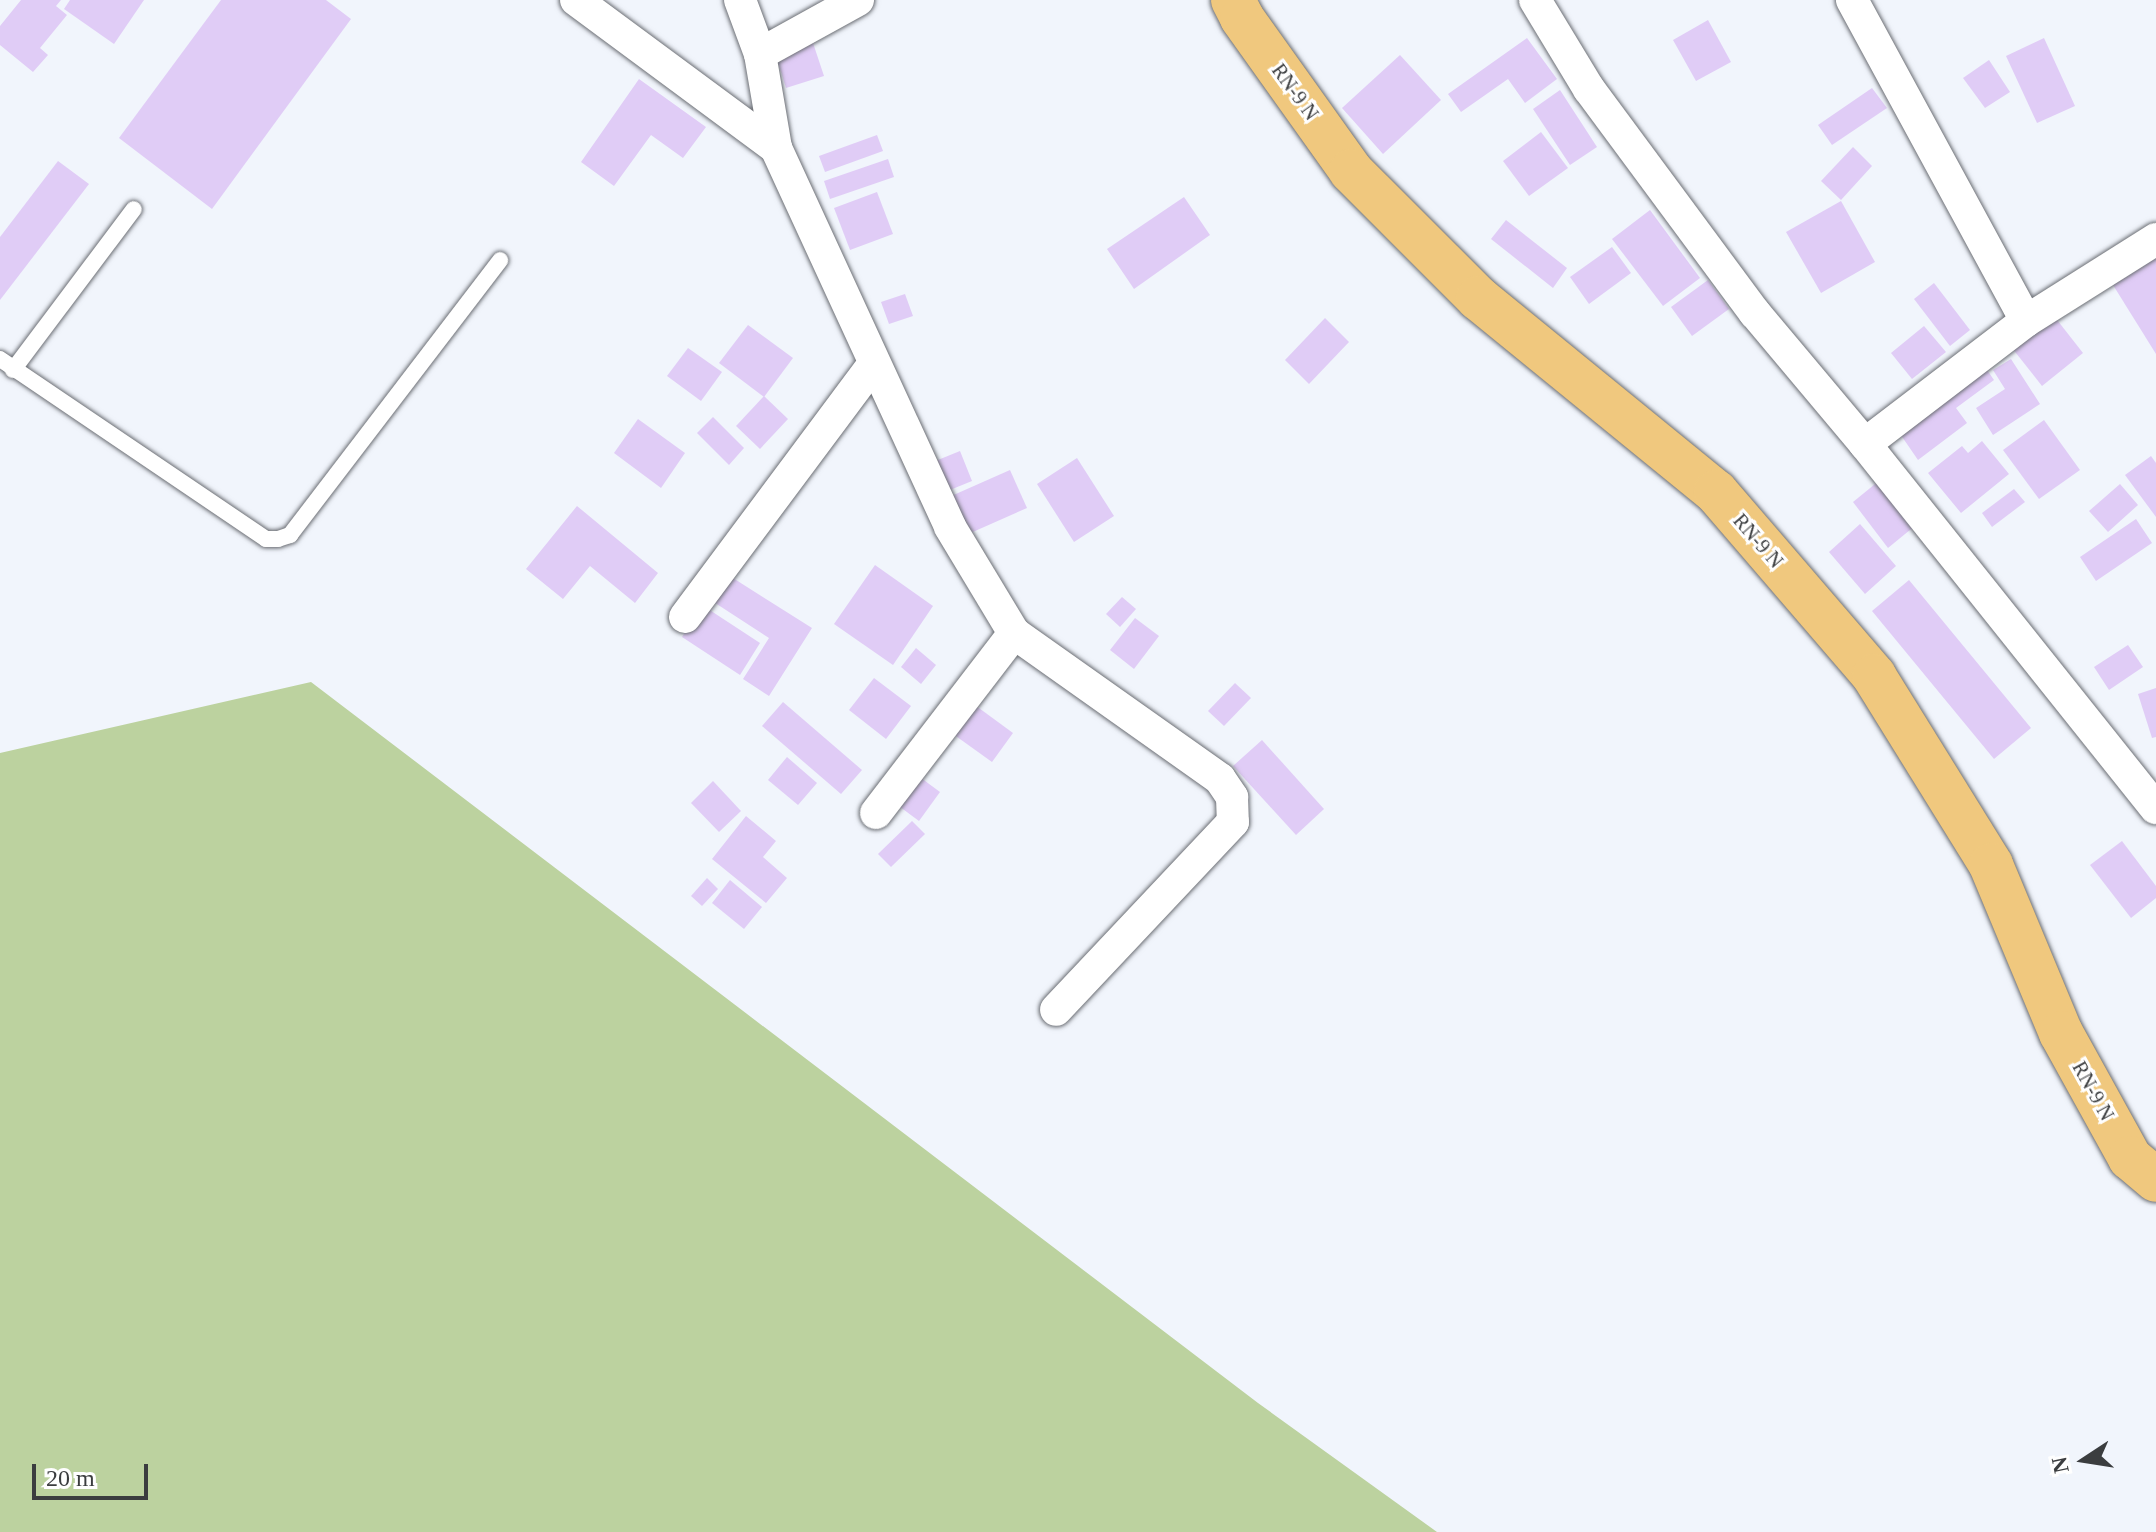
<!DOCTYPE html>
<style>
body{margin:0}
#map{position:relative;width:2156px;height:1532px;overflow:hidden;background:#f1f5fc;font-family:"Times New Roman",serif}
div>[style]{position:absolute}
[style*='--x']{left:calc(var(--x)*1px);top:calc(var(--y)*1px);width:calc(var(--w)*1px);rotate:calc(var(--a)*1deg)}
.green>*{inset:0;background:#bcd29f}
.building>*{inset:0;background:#e0ccf6}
.roads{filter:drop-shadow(0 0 2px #6b6e74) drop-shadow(0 0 2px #6b6e74)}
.service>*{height:16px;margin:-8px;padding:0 8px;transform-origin:8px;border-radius:8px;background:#fff}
.minor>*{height:32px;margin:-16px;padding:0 16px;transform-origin:16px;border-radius:16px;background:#fff}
.primary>*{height:44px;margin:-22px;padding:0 22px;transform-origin:22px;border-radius:22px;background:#f0c87e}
span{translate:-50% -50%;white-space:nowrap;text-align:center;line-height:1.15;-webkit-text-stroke:6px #fff;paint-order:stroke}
.street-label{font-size:20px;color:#3b3d3f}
.north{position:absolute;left:2044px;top:1420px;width:80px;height:80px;-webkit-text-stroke:6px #fff;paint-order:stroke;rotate:258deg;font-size:22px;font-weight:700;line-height:32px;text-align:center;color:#3b3d3f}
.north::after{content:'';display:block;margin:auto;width:28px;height:36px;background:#3b3d3f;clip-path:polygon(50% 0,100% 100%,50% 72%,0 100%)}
.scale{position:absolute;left:32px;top:1464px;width:116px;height:36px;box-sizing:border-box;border:4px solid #3b3d3f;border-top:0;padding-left:10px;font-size:24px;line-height:28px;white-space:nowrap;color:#3b3d3f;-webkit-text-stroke:6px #fff;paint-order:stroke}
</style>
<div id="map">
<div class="green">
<div style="clip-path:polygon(311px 682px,1258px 1403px,1437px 1532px,0 1532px,0 753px)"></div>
</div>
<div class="building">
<div style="clip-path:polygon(21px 0,61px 0,56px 6px,67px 15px,40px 48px,48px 55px,33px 72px,0 45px,0 26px)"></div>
<div style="clip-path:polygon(70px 0,144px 0,114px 44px,64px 9px)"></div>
<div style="clip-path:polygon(221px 0,326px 0,351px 19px,212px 209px,119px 138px)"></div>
<div style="clip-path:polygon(1708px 20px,1731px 62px,1696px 81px,1673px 40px)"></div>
<div style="clip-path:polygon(1527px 38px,1557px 79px,1525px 103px,1508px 79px,1461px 112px,1448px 94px)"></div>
<div style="clip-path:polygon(2044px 38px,2075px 106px,2037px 123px,2006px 56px)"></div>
<div style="clip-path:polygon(812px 40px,824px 76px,786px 88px,775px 53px)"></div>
<div style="clip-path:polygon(1400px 55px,1441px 100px,1383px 154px,1342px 108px)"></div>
<div style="clip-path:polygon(1989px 60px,2010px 92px,1985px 108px,1963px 78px)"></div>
<div style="clip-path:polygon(639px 79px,706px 127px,683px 158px,651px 135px,614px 186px,581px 162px)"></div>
<div style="clip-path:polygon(1872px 88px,1887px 108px,1832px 145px,1818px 125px)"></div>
<div style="clip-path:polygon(1560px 90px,1597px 147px,1570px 165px,1533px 109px)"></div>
<div style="clip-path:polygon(1541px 132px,1568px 168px,1529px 196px,1503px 161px)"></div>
<div style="clip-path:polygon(877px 135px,883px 151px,825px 172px,819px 156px)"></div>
<div style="clip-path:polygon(1853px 147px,1872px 166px,1841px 200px,1821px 181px)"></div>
<div style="clip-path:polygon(888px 159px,894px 177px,830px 199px,824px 181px)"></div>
<div style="clip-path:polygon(58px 161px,89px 184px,0 300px,0 237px)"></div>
<div style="clip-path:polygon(877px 192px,893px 234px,850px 250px,834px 208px)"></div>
<div style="clip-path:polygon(1184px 197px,1210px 235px,1134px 289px,1107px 249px)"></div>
<div style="clip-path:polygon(1841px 201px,1875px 262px,1821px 293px,1786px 232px)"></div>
<div style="clip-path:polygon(1650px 210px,1700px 278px,1663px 306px,1612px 239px)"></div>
<div style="clip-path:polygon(1506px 220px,1567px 268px,1553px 288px,1491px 239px)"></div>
<div style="clip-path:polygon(1612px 247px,1631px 273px,1589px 304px,1570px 277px)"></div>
<div style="clip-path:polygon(2156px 258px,2156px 354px,2113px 285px)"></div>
<div style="clip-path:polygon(1708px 280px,1729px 309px,1692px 336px,1671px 307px)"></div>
<div style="clip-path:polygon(1934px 283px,1970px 330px,1950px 346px,1914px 299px)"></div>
<div style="clip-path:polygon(905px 294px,913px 316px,889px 324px,881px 302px)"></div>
<div style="clip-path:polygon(2054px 316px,2083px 353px,2042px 386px,2012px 348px)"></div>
<div style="clip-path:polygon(1325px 318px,1349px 342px,1309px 384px,1285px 360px)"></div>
<div style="clip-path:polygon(748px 325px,793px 358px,764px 397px,719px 363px)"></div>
<div style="clip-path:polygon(1924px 326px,1946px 352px,1912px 379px,1891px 353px)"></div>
<div style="clip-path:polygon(688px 348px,722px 372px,701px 401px,667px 376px)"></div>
<div style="clip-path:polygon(2011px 359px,2040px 404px,1993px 435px,1976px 408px,2005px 389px,1993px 370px)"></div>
<div style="clip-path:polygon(1983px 364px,1994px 380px,1956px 408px,1967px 423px,1918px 460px,1896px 428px)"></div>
<div style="clip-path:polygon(764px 396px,788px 419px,760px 449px,736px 426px)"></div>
<div style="clip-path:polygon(713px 417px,744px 448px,729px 465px,697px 433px)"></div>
<div style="clip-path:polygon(638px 419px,685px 453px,661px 488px,614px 453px)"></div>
<div style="clip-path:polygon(2044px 420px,2080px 470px,2039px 499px,2003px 450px)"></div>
<div style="clip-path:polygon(1982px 441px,2009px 474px,1961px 513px,1928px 473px,1962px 446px,1968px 453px)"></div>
<div style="clip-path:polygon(960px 451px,972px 481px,945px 492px,933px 462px)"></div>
<div style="clip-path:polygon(2151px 456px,2156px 463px,2156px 517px,2125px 475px)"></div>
<div style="clip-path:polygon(1077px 458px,1114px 516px,1074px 542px,1037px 484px)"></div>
<div style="clip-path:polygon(1010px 470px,1027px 508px,966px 535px,949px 497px)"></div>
<div style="clip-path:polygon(1880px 480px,1916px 525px,1888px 548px,1853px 502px)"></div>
<div style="clip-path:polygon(2120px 484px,2138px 505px,2108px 532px,2089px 511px)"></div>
<div style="clip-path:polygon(2014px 489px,2025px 502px,1992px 527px,1982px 513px)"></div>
<div style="clip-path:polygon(577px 506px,658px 573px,635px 603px,590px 566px,563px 599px,526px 569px)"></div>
<div style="clip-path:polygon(2136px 519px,2152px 543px,2096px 581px,2080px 557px)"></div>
<div style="clip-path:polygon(1860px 524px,1896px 566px,1865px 594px,1829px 552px)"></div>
<div style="clip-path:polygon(875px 565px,933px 606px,893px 665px,834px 624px)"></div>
<div style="clip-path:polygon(725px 573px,812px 628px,769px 696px,743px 679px,769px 638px,709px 599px)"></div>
<div style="clip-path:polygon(1909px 580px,2031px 728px,1994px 759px,1872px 611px)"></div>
<div style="clip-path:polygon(1122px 597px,1136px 609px,1120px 627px,1106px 614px)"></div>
<div style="clip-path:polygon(702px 605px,760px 643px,740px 675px,682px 637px)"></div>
<div style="clip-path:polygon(1135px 618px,1159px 636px,1134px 669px,1110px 650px)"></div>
<div style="clip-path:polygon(2128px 645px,2143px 667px,2109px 690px,2094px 667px)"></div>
<div style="clip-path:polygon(916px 648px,936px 665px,921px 684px,901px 667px)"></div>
<div style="clip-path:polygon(874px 678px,911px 706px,886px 739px,849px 710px)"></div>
<div style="clip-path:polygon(1235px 683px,1251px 698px,1224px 726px,1208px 711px)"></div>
<div style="clip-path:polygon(2156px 688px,2156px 737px,2152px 738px,2138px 694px)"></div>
<div style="clip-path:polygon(968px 700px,1013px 733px,992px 762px,946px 729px)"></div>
<div style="clip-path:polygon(783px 702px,862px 770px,841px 794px,762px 726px)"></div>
<div style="clip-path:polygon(1262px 740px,1324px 809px,1296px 835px,1233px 766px)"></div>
<div style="clip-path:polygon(787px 757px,817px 783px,798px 805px,768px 780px)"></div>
<div style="clip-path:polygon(917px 775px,940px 792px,919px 821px,896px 804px)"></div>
<div style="clip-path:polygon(713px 781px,741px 811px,719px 832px,691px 803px)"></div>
<div style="clip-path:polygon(746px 816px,776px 841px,763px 857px,787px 878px,766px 903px,712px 859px)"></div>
<div style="clip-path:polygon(912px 821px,925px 834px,891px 867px,878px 854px)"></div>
<div style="clip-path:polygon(2122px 841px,2156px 886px,2156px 898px,2131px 918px,2090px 865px)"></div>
<div style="clip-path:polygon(707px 878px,718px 889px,702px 906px,691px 896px)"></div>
<div style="clip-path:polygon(730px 880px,762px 907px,744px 929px,712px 903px)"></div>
</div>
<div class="roads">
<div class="service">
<div style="--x:0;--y:359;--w:321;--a:34.1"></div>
<div style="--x:266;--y:539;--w:12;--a:0"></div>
<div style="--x:278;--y:539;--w:13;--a:-18"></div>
<div style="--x:290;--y:535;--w:346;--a:-52.6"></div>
<div style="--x:13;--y:370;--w:201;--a:-53.1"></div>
</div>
<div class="minor">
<div style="--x:576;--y:0;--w:249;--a:36.5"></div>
<div style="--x:740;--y:0;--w:58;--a:69.7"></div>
<div style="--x:760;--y:54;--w:95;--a:80.3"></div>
<div style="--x:776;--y:148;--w:417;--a:65.3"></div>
<div style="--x:950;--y:527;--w:124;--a:58.9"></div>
<div style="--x:1014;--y:633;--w:252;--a:35.3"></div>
<div style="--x:1220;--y:779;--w:22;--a:56"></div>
<div style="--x:1232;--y:797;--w:25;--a:88"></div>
<div style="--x:1233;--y:822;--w:258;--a:133.3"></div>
<div style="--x:1535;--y:0;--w:104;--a:58.8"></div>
<div style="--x:1589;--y:89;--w:279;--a:53.5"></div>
<div style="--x:1755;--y:313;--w:171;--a:50"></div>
<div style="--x:1865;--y:444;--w:466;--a:51.4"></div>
<div style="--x:1852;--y:0;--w:365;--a:61.5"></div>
<div style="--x:760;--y:54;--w:112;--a:-28.9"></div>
<div style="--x:1865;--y:444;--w:203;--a:-37.4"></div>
<div style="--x:2026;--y:321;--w:154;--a:-32.2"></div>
<div style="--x:685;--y:617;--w:314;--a:-53.3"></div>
<div style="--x:876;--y:813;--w:227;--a:-52.5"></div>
</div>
<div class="primary">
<div style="--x:1233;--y:0;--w:20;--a:63"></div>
<div style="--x:1242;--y:18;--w:188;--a:54.5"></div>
<div style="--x:1351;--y:171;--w:180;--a:45"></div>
<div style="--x:1478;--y:298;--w:307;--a:39.2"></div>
<div style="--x:1716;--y:492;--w:243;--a:49.3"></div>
<div style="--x:1874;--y:676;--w:222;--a:58.2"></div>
<div style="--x:1991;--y:865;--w:182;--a:67.4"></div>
<div style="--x:2061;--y:1033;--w:143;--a:61.1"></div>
<div style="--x:2130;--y:1158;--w:34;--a:40"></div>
</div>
</div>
<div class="street-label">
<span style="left:1295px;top:92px;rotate:54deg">RN-9 N</span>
<span style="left:1758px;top:541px;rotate:49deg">RN-9 N</span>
<span style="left:2093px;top:1091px;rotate:61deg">RN-9 N</span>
</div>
<div class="north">N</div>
<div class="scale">20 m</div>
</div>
